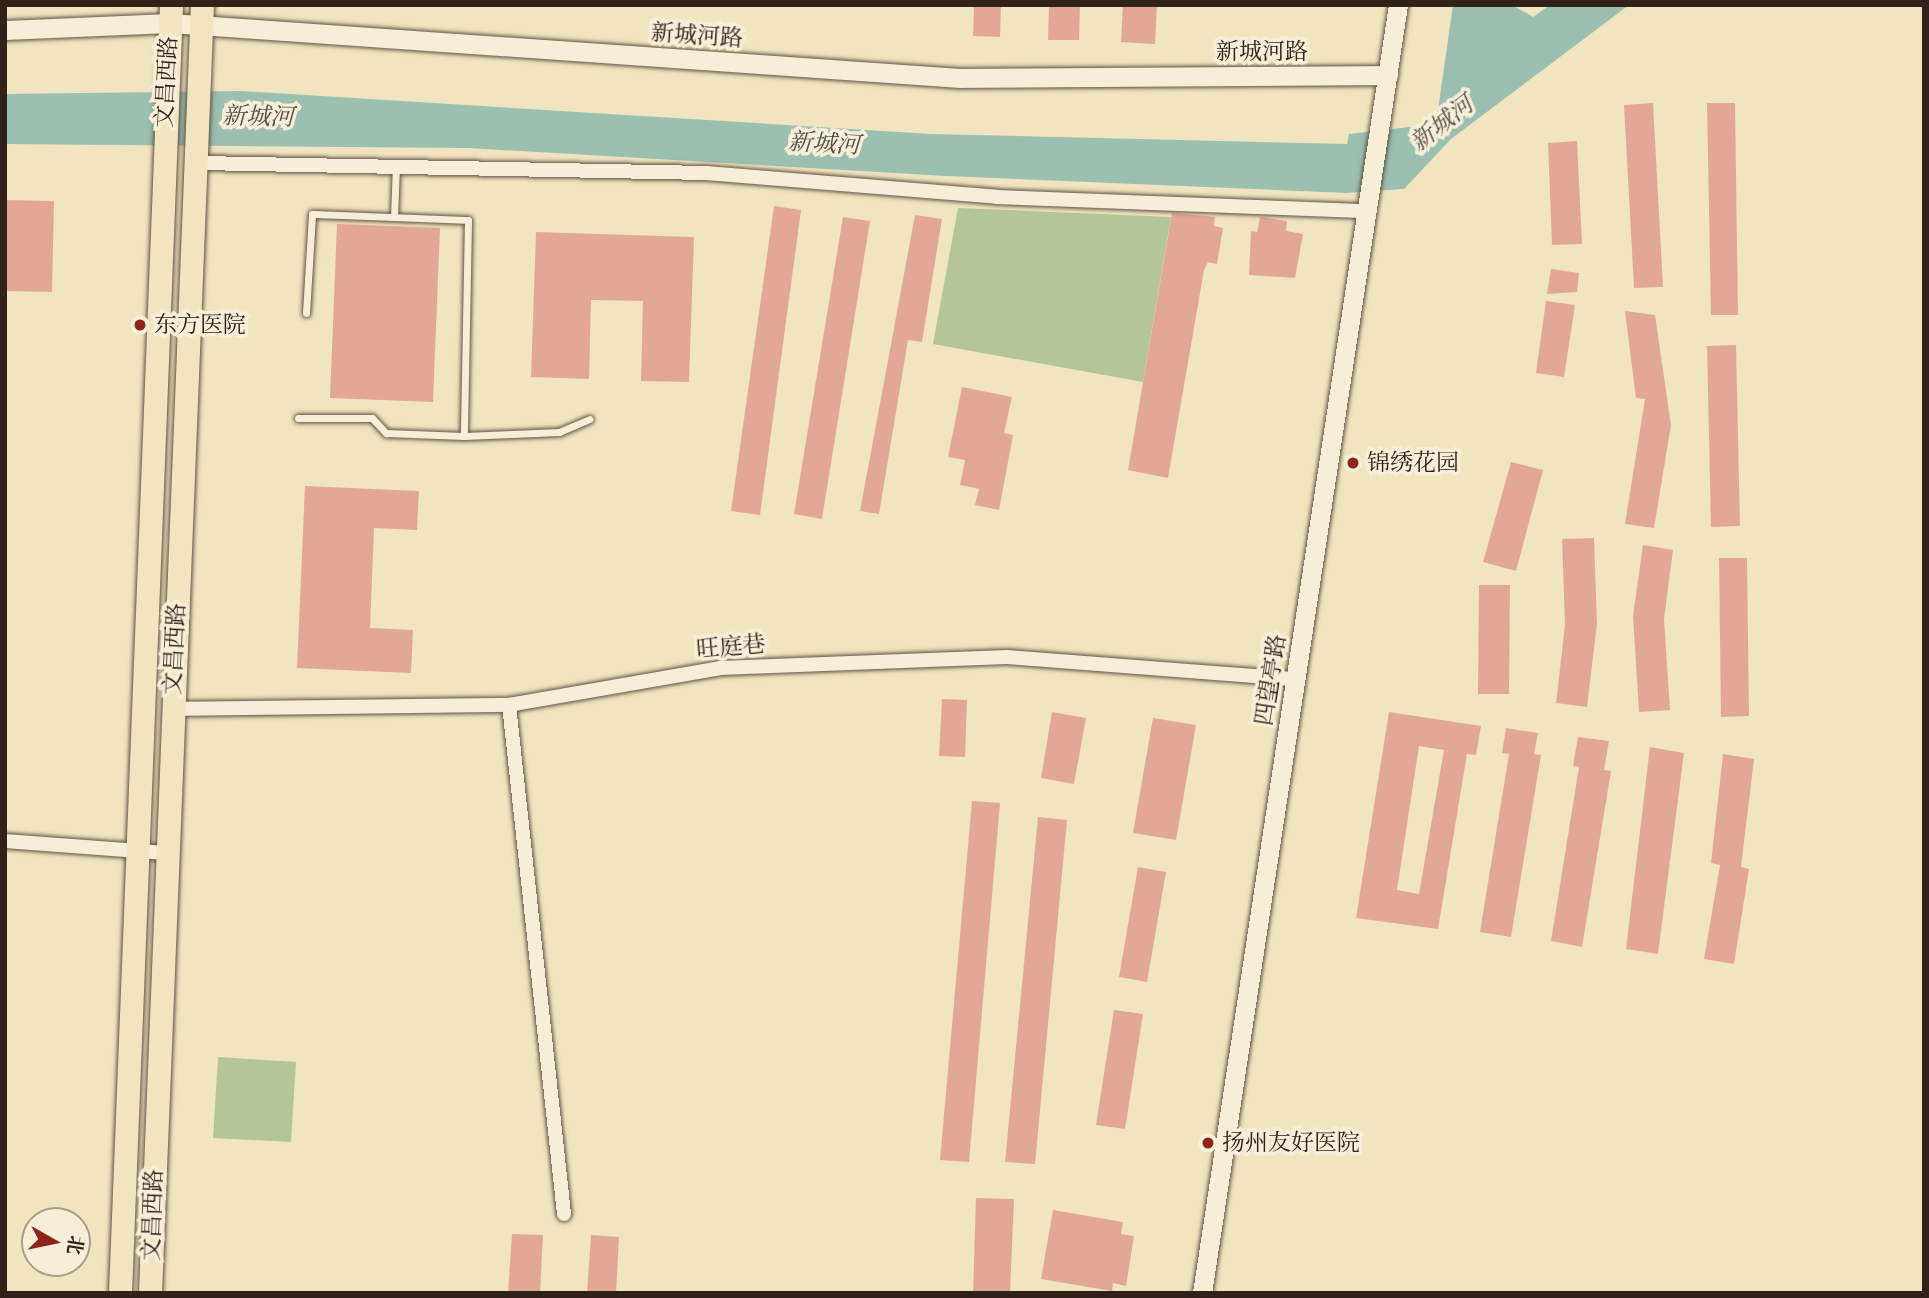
<!DOCTYPE html>
<meta charset="utf-8">
<style>
body{margin:0}
#map{position:relative;width:1929px;height:1298px;overflow:hidden;background:#f1e5c0;font-family:"IM FELL Double Pica","Noto Serif SC",serif}
div>[style]{position:absolute}
[style*='--x']{left:calc(var(--x)*1px);top:calc(var(--y)*1px);width:calc(var(--w)*1px);rotate:calc(var(--a)*1deg)}
.green>*{inset:0;background:#b4c697}
.water>*{inset:0;background:#9bbfb0}
.building>*{inset:0;background:#e3a895}
.roads{filter:drop-shadow(0 0 2px #615343) drop-shadow(0 0 2px #615343)}
.lane>*{height:7px;margin:-3.5px;padding:0 3.5px;transform-origin:3.5px;border-radius:3.5px;background:#f6eed6}
.street>*{height:14px;margin:-7px;padding:0 7px;transform-origin:7px;border-radius:7px;background:#f6eed6}
.secondary>*{height:19px;margin:-9.5px;padding:0 9.5px;transform-origin:9.5px;border-radius:9.5px;background:#f6eed6}
.primary>*{height:23px;margin:-11.5px;padding:0 11.5px;transform-origin:11.5px;border-radius:11.5px;background:#f1e5c0}
.dots>*{width:19px;height:19px;translate:-50% -50%;box-sizing:border-box;border:4px solid #f6eed6;border-radius:50%}
span{translate:-50% -50%;white-space:nowrap;text-align:center;line-height:1.15;-webkit-text-stroke:7px #f6eed6;paint-order:stroke}
.street-label{font-size:23px;color:#312219}
.poi-label{font-size:23px;color:#312219}
.left{translate:0 -50%;text-align:left}
.water-label{font-size:24px;color:#515146;font-style:italic}
.frame{position:absolute;inset:0;border:7px solid #312219;pointer-events:none}
.north{position:absolute;left:21px;top:1207px;width:70px;height:70px;box-sizing:border-box;background:#f6eed6;border:2px solid #a79c8a;border-radius:50%;rotate:99deg;font-size:19px;font-weight:700;line-height:28px;text-align:center;color:#312219}
.north::after{content:'';display:block;margin:auto;width:24px;height:32px;background:#8f2418;clip-path:polygon(50% 0,100% 100%,50% 72%,0 100%)}
</style>
<div id="map">
<div class="green">
<div style="clip-path:polygon(958px 208px,1171px 217px,1143px 382px,933px 344px)"></div>
<div style="clip-path:polygon(218px 1057px,296px 1062px,291px 1142px,213px 1138px)"></div>
</div>
<div class="water">
<div style="clip-path:polygon(1453px 5px,1512px 5px,1533px 17px,1550px 5px,1629px 5px,1451px 139px,1404px 189px,1346px 193px,946px 176px,468px 148px,5px 144px,5px 94px,241px 91px,931px 134px,1347px 144px,1349px 134px,1436px 124px)"></div>
</div>
<div class="building">
<div style="clip-path:polygon(974px 5px,1001px 5px,1000px 37px,973px 36px)"></div>
<div style="clip-path:polygon(1049px 5px,1080px 5px,1079px 40px,1048px 40px)"></div>
<div style="clip-path:polygon(1123px 5px,1157px 5px,1155px 44px,1121px 42px)"></div>
<div style="clip-path:polygon(1653px 103px,1663px 287px,1634px 288px,1624px 105px)"></div>
<div style="clip-path:polygon(1707px 103px,1735px 103px,1738px 315px,1711px 315px)"></div>
<div style="clip-path:polygon(1577px 141px,1582px 244px,1552px 245px,1548px 143px)"></div>
<div style="clip-path:polygon(5px 200px,54px 201px,52px 292px,5px 291px)"></div>
<div style="clip-path:polygon(774px 206px,801px 210px,760px 515px,731px 511px)"></div>
<div style="clip-path:polygon(1172px 213px,1215px 217px,1214px 226px,1223px 228px,1217px 264px,1208px 262px,1204px 270px,1168px 478px,1128px 470px)"></div>
<div style="clip-path:polygon(915px 215px,942px 219px,922px 342px,908px 340px,879px 514px,860px 511px)"></div>
<div style="clip-path:polygon(843px 217px,870px 221px,822px 519px,794px 514px)"></div>
<div style="clip-path:polygon(1260px 217px,1287px 221px,1286px 231px,1303px 234px,1295px 278px,1249px 275px,1251px 231px,1257px 232px)"></div>
<div style="clip-path:polygon(337px 224px,440px 228px,433px 402px,330px 398px)"></div>
<div style="clip-path:polygon(536px 232px,694px 237px,689px 382px,641px 381px,643px 301px,591px 300px,589px 379px,531px 377px)"></div>
<div style="clip-path:polygon(1551px 269px,1579px 273px,1577px 292px,1547px 294px)"></div>
<div style="clip-path:polygon(1546px 301px,1575px 305px,1564px 377px,1536px 373px)"></div>
<div style="clip-path:polygon(1625px 311px,1655px 315px,1671px 425px,1654px 528px,1625px 524px,1645px 399px,1636px 398px)"></div>
<div style="clip-path:polygon(1736px 345px,1740px 526px,1711px 527px,1707px 346px)"></div>
<div style="clip-path:polygon(962px 387px,1012px 397px,1004px 433px,1013px 435px,999px 510px,975px 505px,979px 489px,960px 485px,965px 460px,948px 457px)"></div>
<div style="clip-path:polygon(1511px 462px,1543px 470px,1516px 571px,1483px 562px)"></div>
<div style="clip-path:polygon(305px 486px,419px 491px,417px 530px,374px 528px,370px 628px,413px 630px,411px 673px,297px 668px)"></div>
<div style="clip-path:polygon(1594px 538px,1597px 624px,1587px 707px,1556px 703px,1565px 625px,1562px 539px)"></div>
<div style="clip-path:polygon(1643px 545px,1673px 550px,1664px 619px,1670px 710px,1639px 712px,1633px 616px)"></div>
<div style="clip-path:polygon(1719px 558px,1747px 558px,1749px 716px,1721px 717px)"></div>
<div style="clip-path:polygon(1479px 585px,1510px 585px,1509px 694px,1478px 694px)"></div>
<div style="clip-path:polygon(942px 699px,967px 700px,965px 757px,939px 756px)"></div>
<div style="clip-path:polygon(1052px 712px,1086px 718px,1074px 784px,1041px 778px)"></div>
<div style="clip-path:polygon(evenodd,1389px 712px,1481px 726px,1476px 755px,1467px 754px,1438px 929px,1356px 918px,1389px 712px,1419px 746px,1444px 750px,1419px 894px,1397px 890px,1419px 746px)"></div>
<div style="clip-path:polygon(1153px 718px,1196px 725px,1176px 840px,1133px 833px)"></div>
<div style="clip-path:polygon(1506px 728px,1538px 733px,1534px 754px,1541px 755px,1511px 937px,1480px 932px,1509px 754px,1502px 753px)"></div>
<div style="clip-path:polygon(1578px 737px,1609px 741px,1604px 770px,1611px 771px,1582px 947px,1551px 941px,1579px 767px,1573px 766px)"></div>
<div style="clip-path:polygon(1650px 747px,1684px 753px,1658px 954px,1626px 949px)"></div>
<div style="clip-path:polygon(1723px 754px,1754px 759px,1741px 867px,1749px 869px,1734px 964px,1704px 959px,1720px 865px,1711px 863px)"></div>
<div style="clip-path:polygon(972px 801px,1000px 803px,969px 1162px,940px 1160px)"></div>
<div style="clip-path:polygon(1038px 817px,1067px 820px,1035px 1164px,1005px 1162px)"></div>
<div style="clip-path:polygon(1138px 867px,1166px 872px,1147px 982px,1119px 977px)"></div>
<div style="clip-path:polygon(1114px 1010px,1143px 1014px,1125px 1129px,1096px 1125px)"></div>
<div style="clip-path:polygon(976px 1198px,1014px 1199px,1010px 1293px,973px 1293px)"></div>
<div style="clip-path:polygon(1053px 1210px,1123px 1222px,1121px 1234px,1134px 1236px,1126px 1286px,1113px 1283px,1112px 1291px,1041px 1279px)"></div>
<div style="clip-path:polygon(512px 1234px,543px 1235px,540px 1293px,508px 1293px)"></div>
<div style="clip-path:polygon(591px 1235px,619px 1237px,616px 1293px,587px 1293px)"></div>
</div>
<div class="roads">
<div class="lane">
<div style="--x:394;--y:217;--w:53;--a:-87.8"></div>
<div style="--x:306;--y:313;--w:99;--a:-86.5"></div>
<div style="--x:312;--y:214;--w:156;--a:2.2"></div>
<div style="--x:468;--y:220;--w:216;--a:91.1"></div>
<div style="--x:298;--y:418;--w:74;--a:0"></div>
<div style="--x:372;--y:418;--w:21;--a:47"></div>
<div style="--x:386;--y:433;--w:78;--a:2.2"></div>
<div style="--x:464;--y:436;--w:95;--a:-2.4"></div>
<div style="--x:559;--y:432;--w:33;--a:-23"></div>
</div>
<div class="street">
<div style="--x:200;--y:163;--w:507;--a:1.13"></div>
<div style="--x:707;--y:173;--w:290;--a:4.7"></div>
<div style="--x:996;--y:197;--w:371;--a:2.2"></div>
<div style="--x:509;--y:705;--w:512;--a:83.83"></div>
<div style="--x:172;--y:709;--w:337;--a:-0.7"></div>
<div style="--x:509;--y:705;--w:214;--a:-9.9"></div>
<div style="--x:720;--y:668;--w:287;--a:-2.2"></div>
<div style="--x:1007;--y:657;--w:290;--a:4.4"></div>
<div style="--x:5;--y:841;--w:161;--a:4.3"></div>
</div>
<div class="secondary">
<div style="--x:5;--y:30;--w:165;--a:-2.4"></div>
<div style="--x:170;--y:23;--w:792;--a:3.98"></div>
<div style="--x:960;--y:78;--w:428;--a:-0.4"></div>
<div style="--x:1202;--y:1293;--w:1303;--a:-81.35"></div>
</div>
<div class="primary">
<div style="--x:120;--y:1293;--w:1289;--a:-87.73"></div>
<div style="--x:150;--y:1293;--w:1289;--a:-87.69"></div>
</div>
</div>
<div class="dots">
<div style="left:140px;top:325px;background:#8f2418"></div>
<div style="left:1353px;top:463px;background:#8f2418"></div>
<div style="left:1208px;top:1143px;background:#8f2418"></div>
</div>
<div class="street-label">
<span style="left:697px;top:36px;rotate:4deg">新城河路</span>
<span style="left:1262px;top:52px">新城河路</span>
<span style="left:167px;top:82px;rotate:-87deg">文昌西路</span>
<span style="left:731px;top:647px;rotate:-5deg">旺庭巷</span>
<span style="left:175px;top:649px;rotate:-87deg">文昌西路</span>
<span style="left:1271px;top:680px;rotate:-81deg">四望亭路</span>
<span style="left:153px;top:1215px;rotate:-88deg">文昌西路</span>
</div>
<div class="poi-label">
<span class="left" style="left:154px;top:325px">东方医院</span>
<span class="left" style="left:1367px;top:463px">锦绣花园</span>
<span class="left" style="left:1222px;top:1143px">扬州友好医院</span>
</div>
<div class="water-label">
<span style="left:258px;top:117px;rotate:1deg">新城河</span>
<span style="left:1442px;top:124px;rotate:-38deg">新城河</span>
<span style="left:824px;top:144px;rotate:3deg">新城河</span>
</div>
<div class="frame"></div>
<div class="north">北</div>
</div>
